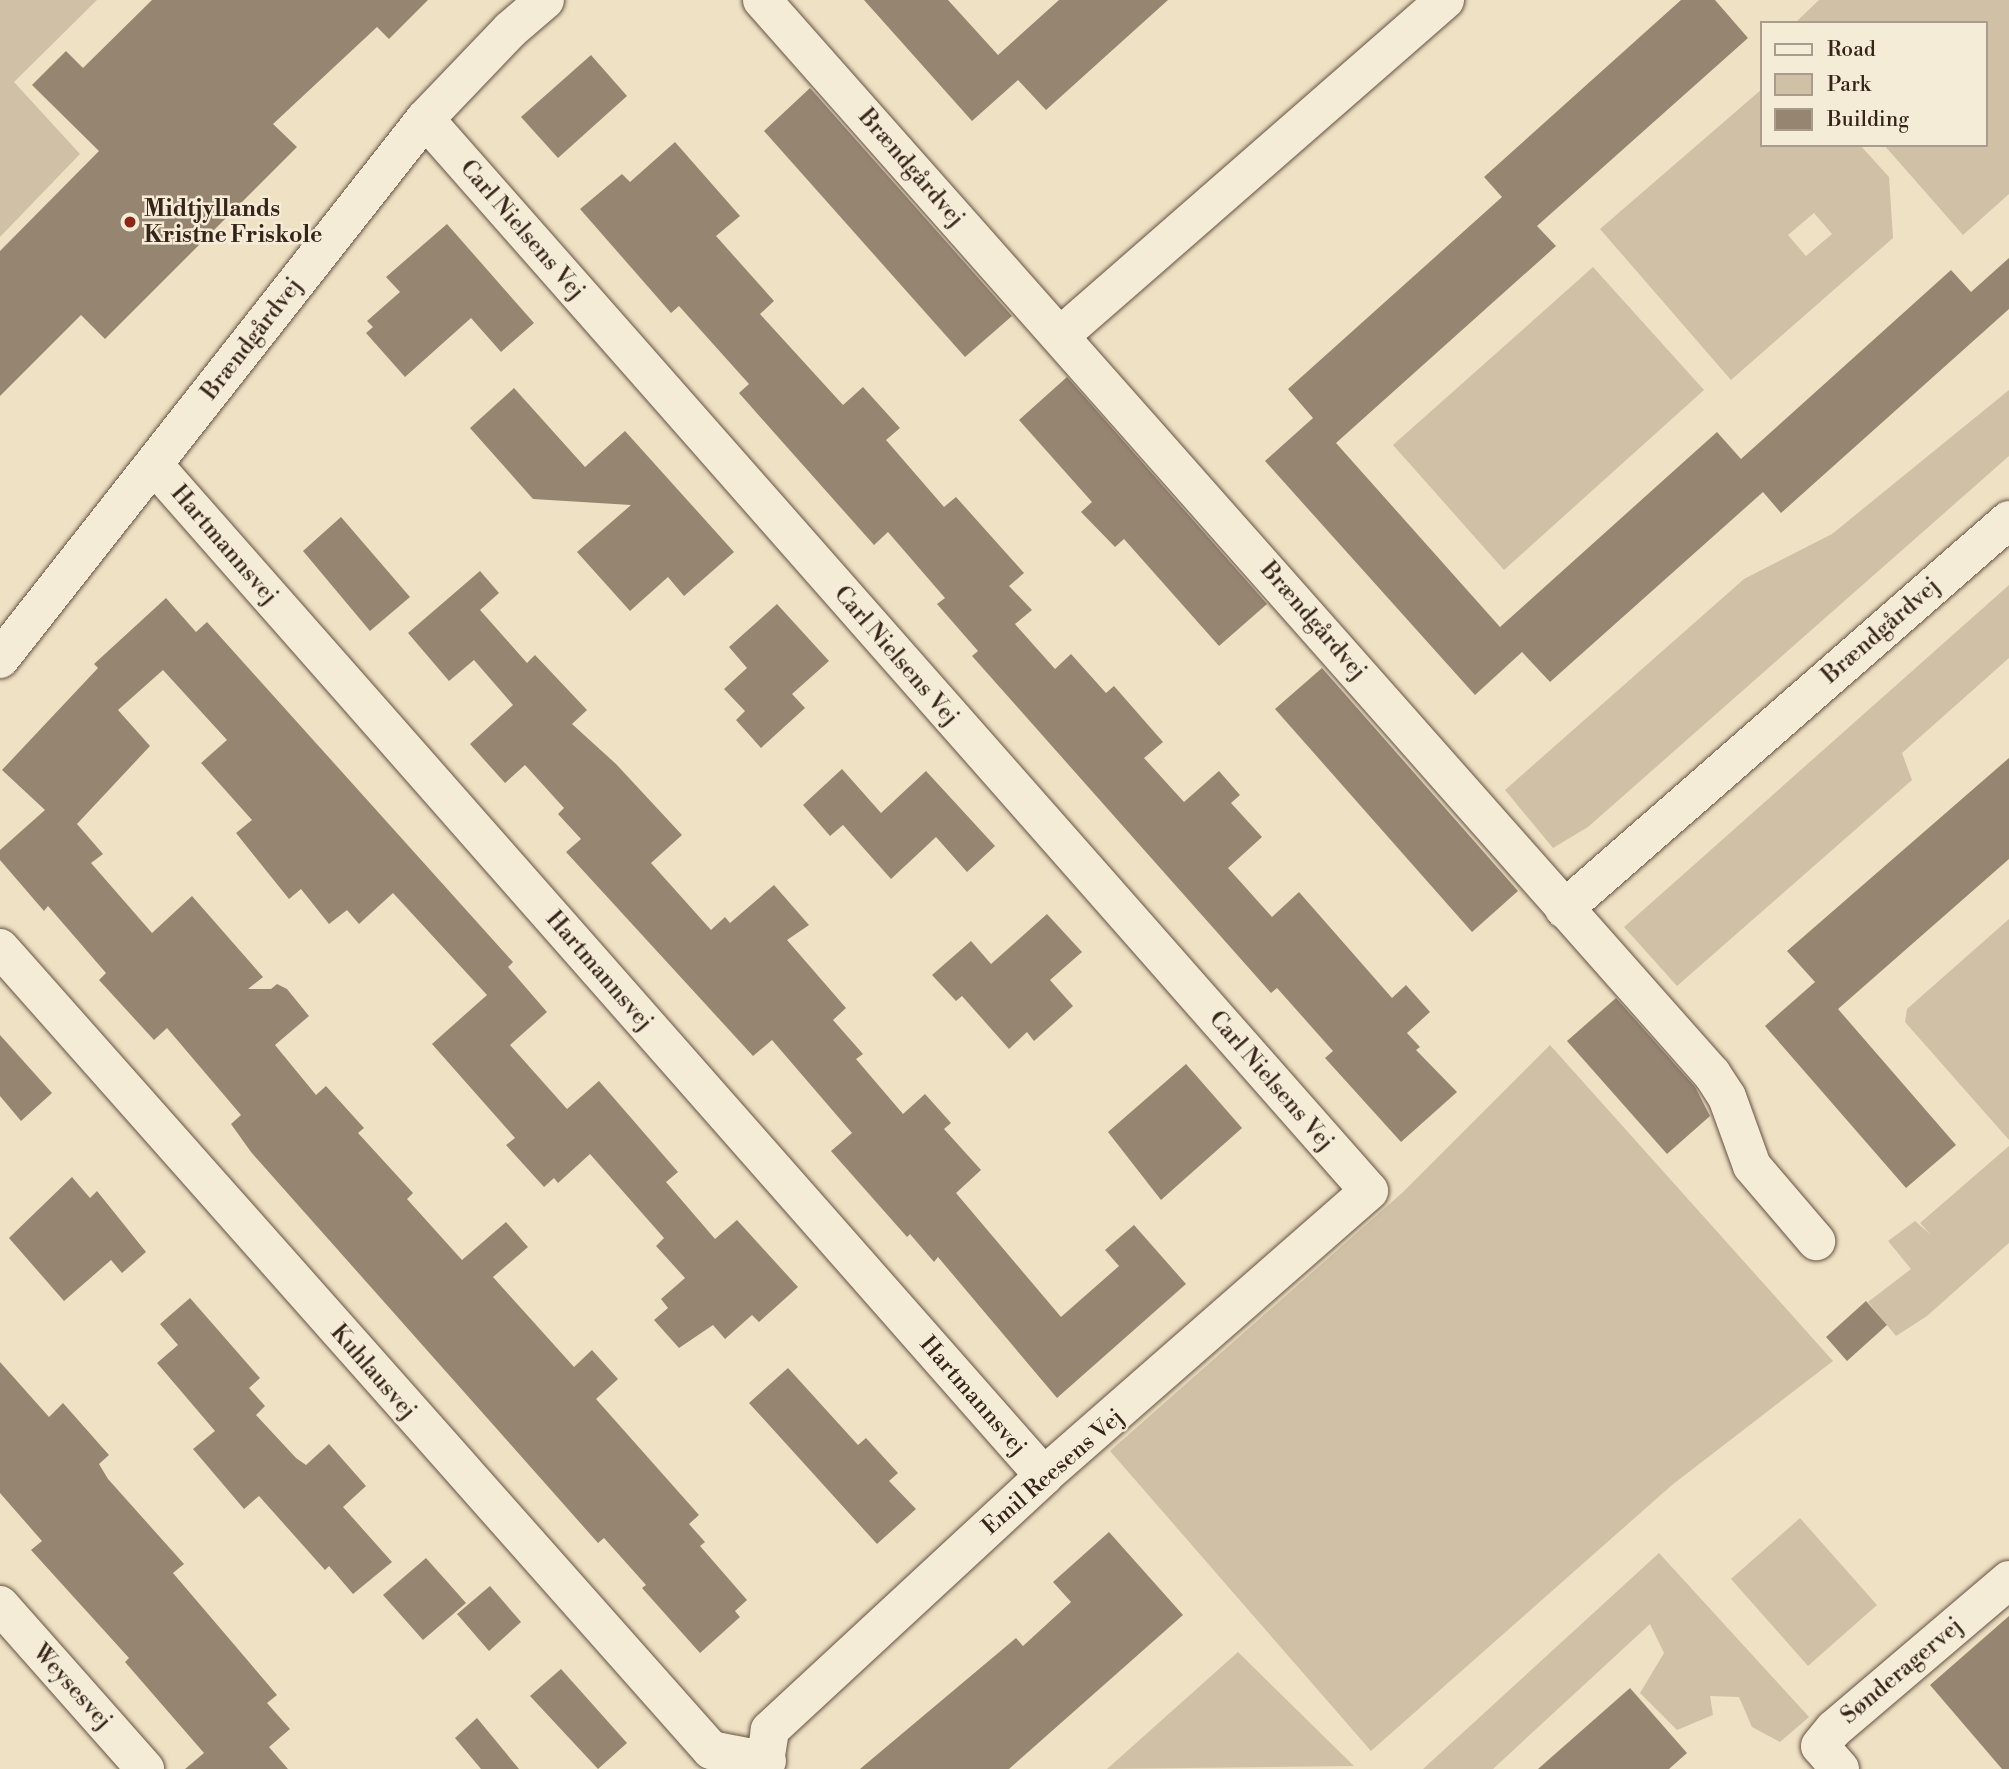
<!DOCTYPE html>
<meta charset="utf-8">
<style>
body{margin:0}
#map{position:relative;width:2009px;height:1769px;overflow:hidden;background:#efe1c3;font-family:"Libre Bodoni",serif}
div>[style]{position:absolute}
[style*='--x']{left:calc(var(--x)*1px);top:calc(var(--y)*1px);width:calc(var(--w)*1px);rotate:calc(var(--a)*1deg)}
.green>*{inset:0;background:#d0c1a6}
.building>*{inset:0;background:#968671}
.roads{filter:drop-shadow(0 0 2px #645244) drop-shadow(0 0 2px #645244)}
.street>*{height:38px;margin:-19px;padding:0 19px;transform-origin:19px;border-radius:19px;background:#f5ecd8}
.secondary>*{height:38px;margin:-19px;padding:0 19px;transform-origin:19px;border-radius:19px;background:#f5ecd8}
.dots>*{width:19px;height:19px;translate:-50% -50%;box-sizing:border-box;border:4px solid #f5ecd8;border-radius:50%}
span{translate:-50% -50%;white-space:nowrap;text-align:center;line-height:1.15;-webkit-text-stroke:5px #f5ecd8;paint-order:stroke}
.street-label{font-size:23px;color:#362319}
.poi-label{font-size:23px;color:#362319;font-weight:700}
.left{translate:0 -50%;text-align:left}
.legend{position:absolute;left:1760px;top:21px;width:228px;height:126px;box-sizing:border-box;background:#f5ecd8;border:2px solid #a99c8c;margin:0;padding:9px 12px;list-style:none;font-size:21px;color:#362319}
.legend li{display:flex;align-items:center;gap:14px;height:35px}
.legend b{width:35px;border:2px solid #a99c8c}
</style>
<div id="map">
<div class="green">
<div style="clip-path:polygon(0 0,97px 0,14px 82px,80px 154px,0 237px)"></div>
<div style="clip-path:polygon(1819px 0,2009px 0,2009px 194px,1963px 235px,1884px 145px,1986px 145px,1986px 23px,1795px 23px)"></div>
<div style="clip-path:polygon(evenodd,1762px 89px,1762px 145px,1860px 145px,1889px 177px,1893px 238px,1731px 380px,1600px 229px,1762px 89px,1814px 213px,1832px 234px,1806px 256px,1788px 235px,1814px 213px)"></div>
<div style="clip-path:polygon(1593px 267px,1704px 390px,1504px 570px,1393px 445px)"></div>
<div style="clip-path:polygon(2009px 390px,2009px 456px,1588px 827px,1553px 848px,1505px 790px,1744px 579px,1832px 534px)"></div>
<div style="clip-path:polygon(2009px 585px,2009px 658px,1902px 753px,1912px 780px,1677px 986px,1624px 927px)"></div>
<div style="clip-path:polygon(2009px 919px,2009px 1140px,1905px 1022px,1907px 1009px)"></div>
<div style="clip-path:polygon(1550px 1045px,1833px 1361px,1672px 1485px,1371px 1751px,1110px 1451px,1402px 1193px)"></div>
<div style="clip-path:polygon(2009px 1146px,2009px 1243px,1927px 1316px,1896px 1336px,1868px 1302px,1911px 1269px,1888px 1241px,1915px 1221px,1931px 1235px,1920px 1223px)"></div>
<div style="clip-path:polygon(1800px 1518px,1877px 1605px,1808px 1666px,1731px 1579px)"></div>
<div style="clip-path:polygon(1659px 1553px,1809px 1717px,1780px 1742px,1752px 1727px,1739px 1697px,1710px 1696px,1713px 1715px,1677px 1730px,1640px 1693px,1664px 1653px,1650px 1624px,1493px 1769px,1423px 1769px)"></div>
<div style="clip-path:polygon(1238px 1652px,1354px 1766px,1107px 1769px)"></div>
</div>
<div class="building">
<div style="clip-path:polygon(152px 0,428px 0,389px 39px,377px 27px,273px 124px,297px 147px,105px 339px,81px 315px,0 396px,0 251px,99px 151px,32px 85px,66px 51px,83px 68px)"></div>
<div style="clip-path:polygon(864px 0,948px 0,998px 55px,1059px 0,1168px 0,1046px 110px,1018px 80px,972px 121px)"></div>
<div style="clip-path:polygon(1681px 0,1715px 0,1748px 38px,1537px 226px,1556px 246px,1336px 443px,1500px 627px,1717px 432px,1741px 459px,1951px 270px,1971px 292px,2009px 258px,2009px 309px,1781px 513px,1763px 492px,1550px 682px,1522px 652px,1475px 695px,1265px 461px,1313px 418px,1288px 389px,1502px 197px,1484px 177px)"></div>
<div style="clip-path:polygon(591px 55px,627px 96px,558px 158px,521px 117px)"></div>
<div style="clip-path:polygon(810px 88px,1012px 316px,965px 357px,764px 131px)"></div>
<div style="clip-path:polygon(675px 142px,740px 216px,716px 236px,774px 301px,760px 314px,843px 405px,863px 387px,900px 428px,886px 440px,944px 507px,956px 497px,1024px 573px,1009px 586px,1032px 610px,1015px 624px,1055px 669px,1071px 654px,1106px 693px,1114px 686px,1163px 742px,1144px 758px,1184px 802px,1219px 771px,1240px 795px,1231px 803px,1262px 837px,1228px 868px,1272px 917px,1299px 892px,1392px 998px,1406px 985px,1430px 1012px,1407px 1033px,1420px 1047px,1416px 1050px,1457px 1092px,1401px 1142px,1325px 1058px,1333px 1051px,1277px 988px,1271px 993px,972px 656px,978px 651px,937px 604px,945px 598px,888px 532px,874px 545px,739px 393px,749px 384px,679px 306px,671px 313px,580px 209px,622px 174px,630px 182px)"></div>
<div style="clip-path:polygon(447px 224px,534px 323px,501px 352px,471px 318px,405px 377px,366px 333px,373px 327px,367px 321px,400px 292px,386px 277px)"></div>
<div style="clip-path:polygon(1067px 377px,1267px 604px,1219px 646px,1124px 539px,1115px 547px,1081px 512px,1092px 502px,1019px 420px)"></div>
<div style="clip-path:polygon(514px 388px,585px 467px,625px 431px,734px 552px,684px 596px,668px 577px,630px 611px,577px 552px,631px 505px,533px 499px,470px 428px)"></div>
<div style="clip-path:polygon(341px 517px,410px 597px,370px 631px,303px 551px)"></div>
<div style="clip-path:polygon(480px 571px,499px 593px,480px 610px,527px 663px,535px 655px,587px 710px,572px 724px,616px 764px,682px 835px,651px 863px,711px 930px,725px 917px,730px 923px,774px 885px,809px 925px,787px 940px,846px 1008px,833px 1020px,863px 1054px,856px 1059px,903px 1114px,925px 1094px,951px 1123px,944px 1129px,981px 1170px,956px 1193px,1061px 1317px,1119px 1266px,1105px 1250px,1134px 1225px,1186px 1284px,1057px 1398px,938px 1257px,934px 1262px,910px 1234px,907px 1237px,831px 1151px,852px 1133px,772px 1040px,753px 1056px,566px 852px,581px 839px,558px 814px,564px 808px,525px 765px,505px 783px,470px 744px,513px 705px,474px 660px,449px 681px,408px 633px)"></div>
<div style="clip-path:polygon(166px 598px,196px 632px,207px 622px,513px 962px,508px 967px,547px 1012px,510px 1045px,567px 1109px,599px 1081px,678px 1172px,666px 1182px,715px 1239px,737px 1220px,798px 1287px,759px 1322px,752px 1315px,725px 1339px,713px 1325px,679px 1348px,654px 1320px,668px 1308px,661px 1299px,685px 1278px,656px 1246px,664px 1238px,590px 1154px,558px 1183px,554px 1178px,544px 1187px,506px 1145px,515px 1138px,432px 1044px,487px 995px,393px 893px,359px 924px,347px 910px,329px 924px,301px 889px,289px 899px,236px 833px,252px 820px,201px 763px,227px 740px,163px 670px,118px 710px,150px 746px,77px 824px,103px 854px,91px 863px,152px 933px,192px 896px,263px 977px,248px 989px,271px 989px,277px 984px,287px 989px,309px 1016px,275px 1045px,316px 1095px,326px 1086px,364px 1128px,358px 1133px,413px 1193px,407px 1199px,462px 1260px,506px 1222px,528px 1247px,493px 1277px,574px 1367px,592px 1350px,618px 1379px,596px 1399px,699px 1515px,689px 1524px,705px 1542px,700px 1546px,747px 1600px,735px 1611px,740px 1617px,700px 1653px,642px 1588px,646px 1585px,604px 1538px,598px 1543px,251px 1152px,231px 1124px,241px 1115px,167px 1028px,154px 1040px,99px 980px,106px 973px,48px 906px,44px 911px,0 860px,0 850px,45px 810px,2px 770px,98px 668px,94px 664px)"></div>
<div style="clip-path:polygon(777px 604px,829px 661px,792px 694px,805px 708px,761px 748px,736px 720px,745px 711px,724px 689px,747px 668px,729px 647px)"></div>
<div style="clip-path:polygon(1322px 668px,1518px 891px,1472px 932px,1275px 709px)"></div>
<div style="clip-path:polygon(2009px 758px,2009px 859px,1838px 1009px,1956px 1145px,1906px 1188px,1765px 1026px,1815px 982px,1787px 951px)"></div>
<div style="clip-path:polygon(842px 769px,881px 813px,926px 771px,995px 846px,967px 872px,936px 837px,891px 879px,843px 825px,830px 836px,803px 805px)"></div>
<div style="clip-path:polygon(1047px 914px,1082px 952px,1050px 980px,1073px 1006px,1034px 1041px,1027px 1032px,1009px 1049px,962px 996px,956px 1001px,932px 975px,971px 941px,991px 964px)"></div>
<div style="clip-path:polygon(1616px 998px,1695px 1087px,1710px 1116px,1667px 1154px,1567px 1041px)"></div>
<div style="clip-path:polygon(0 1035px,52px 1093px,21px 1121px,0 1096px)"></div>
<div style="clip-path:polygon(1186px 1064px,1242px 1128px,1161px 1200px,1108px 1132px)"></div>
<div style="clip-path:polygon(72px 1177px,90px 1198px,97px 1191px,146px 1252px,122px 1273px,111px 1260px,64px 1301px,9px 1238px)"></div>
<div style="clip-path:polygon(190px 1298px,260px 1378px,249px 1388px,265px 1406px,256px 1415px,296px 1458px,306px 1465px,329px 1444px,366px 1486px,343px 1507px,392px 1562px,353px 1594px,329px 1566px,325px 1570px,259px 1496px,244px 1509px,193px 1449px,215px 1431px,157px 1363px,178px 1345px,160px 1324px)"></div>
<div style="clip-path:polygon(1866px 1301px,1887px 1325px,1847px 1361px,1826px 1337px)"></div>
<div style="clip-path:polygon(0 1362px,49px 1417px,63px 1403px,109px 1455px,99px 1464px,108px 1479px,184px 1564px,173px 1573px,277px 1695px,267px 1703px,290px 1729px,269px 1747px,288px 1769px,185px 1769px,204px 1753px,125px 1662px,129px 1658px,31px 1550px,42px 1541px,0 1493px)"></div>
<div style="clip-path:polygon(788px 1368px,858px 1445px,866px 1438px,898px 1473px,889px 1481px,916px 1509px,877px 1544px,749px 1403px)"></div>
<div style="clip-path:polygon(1109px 1532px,1183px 1615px,1009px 1769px,860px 1769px,1016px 1638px,1023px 1646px,1071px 1602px,1053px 1582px)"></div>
<div style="clip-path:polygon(426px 1558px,466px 1603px,423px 1640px,383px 1595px)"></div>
<div style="clip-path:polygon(490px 1586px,521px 1622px,489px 1651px,457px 1614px)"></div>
<div style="clip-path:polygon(2009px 1616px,2009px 1769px,2002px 1769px,1930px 1685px)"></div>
<div style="clip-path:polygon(561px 1669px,627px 1743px,598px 1769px,530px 1696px)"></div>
<div style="clip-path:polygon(1630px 1688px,1687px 1753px,1669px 1769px,1538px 1769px)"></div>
<div style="clip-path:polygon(477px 1718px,519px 1769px,481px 1769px,455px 1738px)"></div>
</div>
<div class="roads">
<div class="street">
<div style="--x:762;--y:0;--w:1434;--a:48.51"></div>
<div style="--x:1712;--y:1074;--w:27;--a:57"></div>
<div style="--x:1727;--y:1097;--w:73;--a:70.1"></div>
<div style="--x:1752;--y:1166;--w:99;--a:49.5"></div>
<div style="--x:425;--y:119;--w:1428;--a:48.63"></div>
<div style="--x:1369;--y:1191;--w:432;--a:138.8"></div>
<div style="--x:1044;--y:1476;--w:374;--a:137.2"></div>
<div style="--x:770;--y:1730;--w:39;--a:99"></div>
<div style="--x:1060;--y:336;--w:511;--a:-41.11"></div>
<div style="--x:154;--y:465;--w:1347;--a:48.64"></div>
<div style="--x:1564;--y:909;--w:591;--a:-41.16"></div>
<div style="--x:0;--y:948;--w:1072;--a:48.44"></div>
<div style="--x:711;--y:1750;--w:57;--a:11.1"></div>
<div style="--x:0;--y:1605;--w:219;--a:48.5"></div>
<div style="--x:1840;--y:1769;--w:30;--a:-131"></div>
<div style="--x:1820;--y:1746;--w:22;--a:-51"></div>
<div style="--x:1834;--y:1729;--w:230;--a:-40.4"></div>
</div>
<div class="secondary">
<div style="--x:0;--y:659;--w:687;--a:-51.8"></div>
<div style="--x:425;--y:119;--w:123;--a:-46.3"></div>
<div style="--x:510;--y:30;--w:46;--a:-40.6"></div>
</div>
</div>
<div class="dots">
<div style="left:130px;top:222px;background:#8f2418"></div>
</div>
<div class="street-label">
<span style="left:911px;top:168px;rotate:49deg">Brændgårdvej</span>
<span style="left:522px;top:230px;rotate:49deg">Carl Nielsens Vej</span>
<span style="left:252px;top:339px;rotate:-52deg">Brændgårdvej</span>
<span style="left:224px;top:545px;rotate:49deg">Hartmannsvej</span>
<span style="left:1313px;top:621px;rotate:49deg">Brændgårdvej</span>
<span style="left:1881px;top:631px;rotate:-41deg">Brændgårdvej</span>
<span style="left:896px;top:656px;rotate:49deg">Carl Nielsens Vej</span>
<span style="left:599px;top:971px;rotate:49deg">Hartmannsvej</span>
<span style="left:1271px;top:1081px;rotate:49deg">Carl Nielsens Vej</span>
<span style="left:373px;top:1372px;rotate:49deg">Kuhlausvej</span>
<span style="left:973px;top:1396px;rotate:49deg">Hartmannsvej</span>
<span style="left:1053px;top:1472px;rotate:-41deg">Emil Reesens Vej</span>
<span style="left:1902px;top:1671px;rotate:-40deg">Sønderagervej</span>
<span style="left:72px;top:1687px;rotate:48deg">Weysesvej</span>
</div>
<div class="poi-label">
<span class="left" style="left:144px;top:222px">Midtjyllands<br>Kristne Friskole</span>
</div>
<ul class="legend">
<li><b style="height:9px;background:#f5ecd8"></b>Road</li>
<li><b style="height:19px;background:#d0c1a6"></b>Park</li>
<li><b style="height:19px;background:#968671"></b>Building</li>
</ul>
</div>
